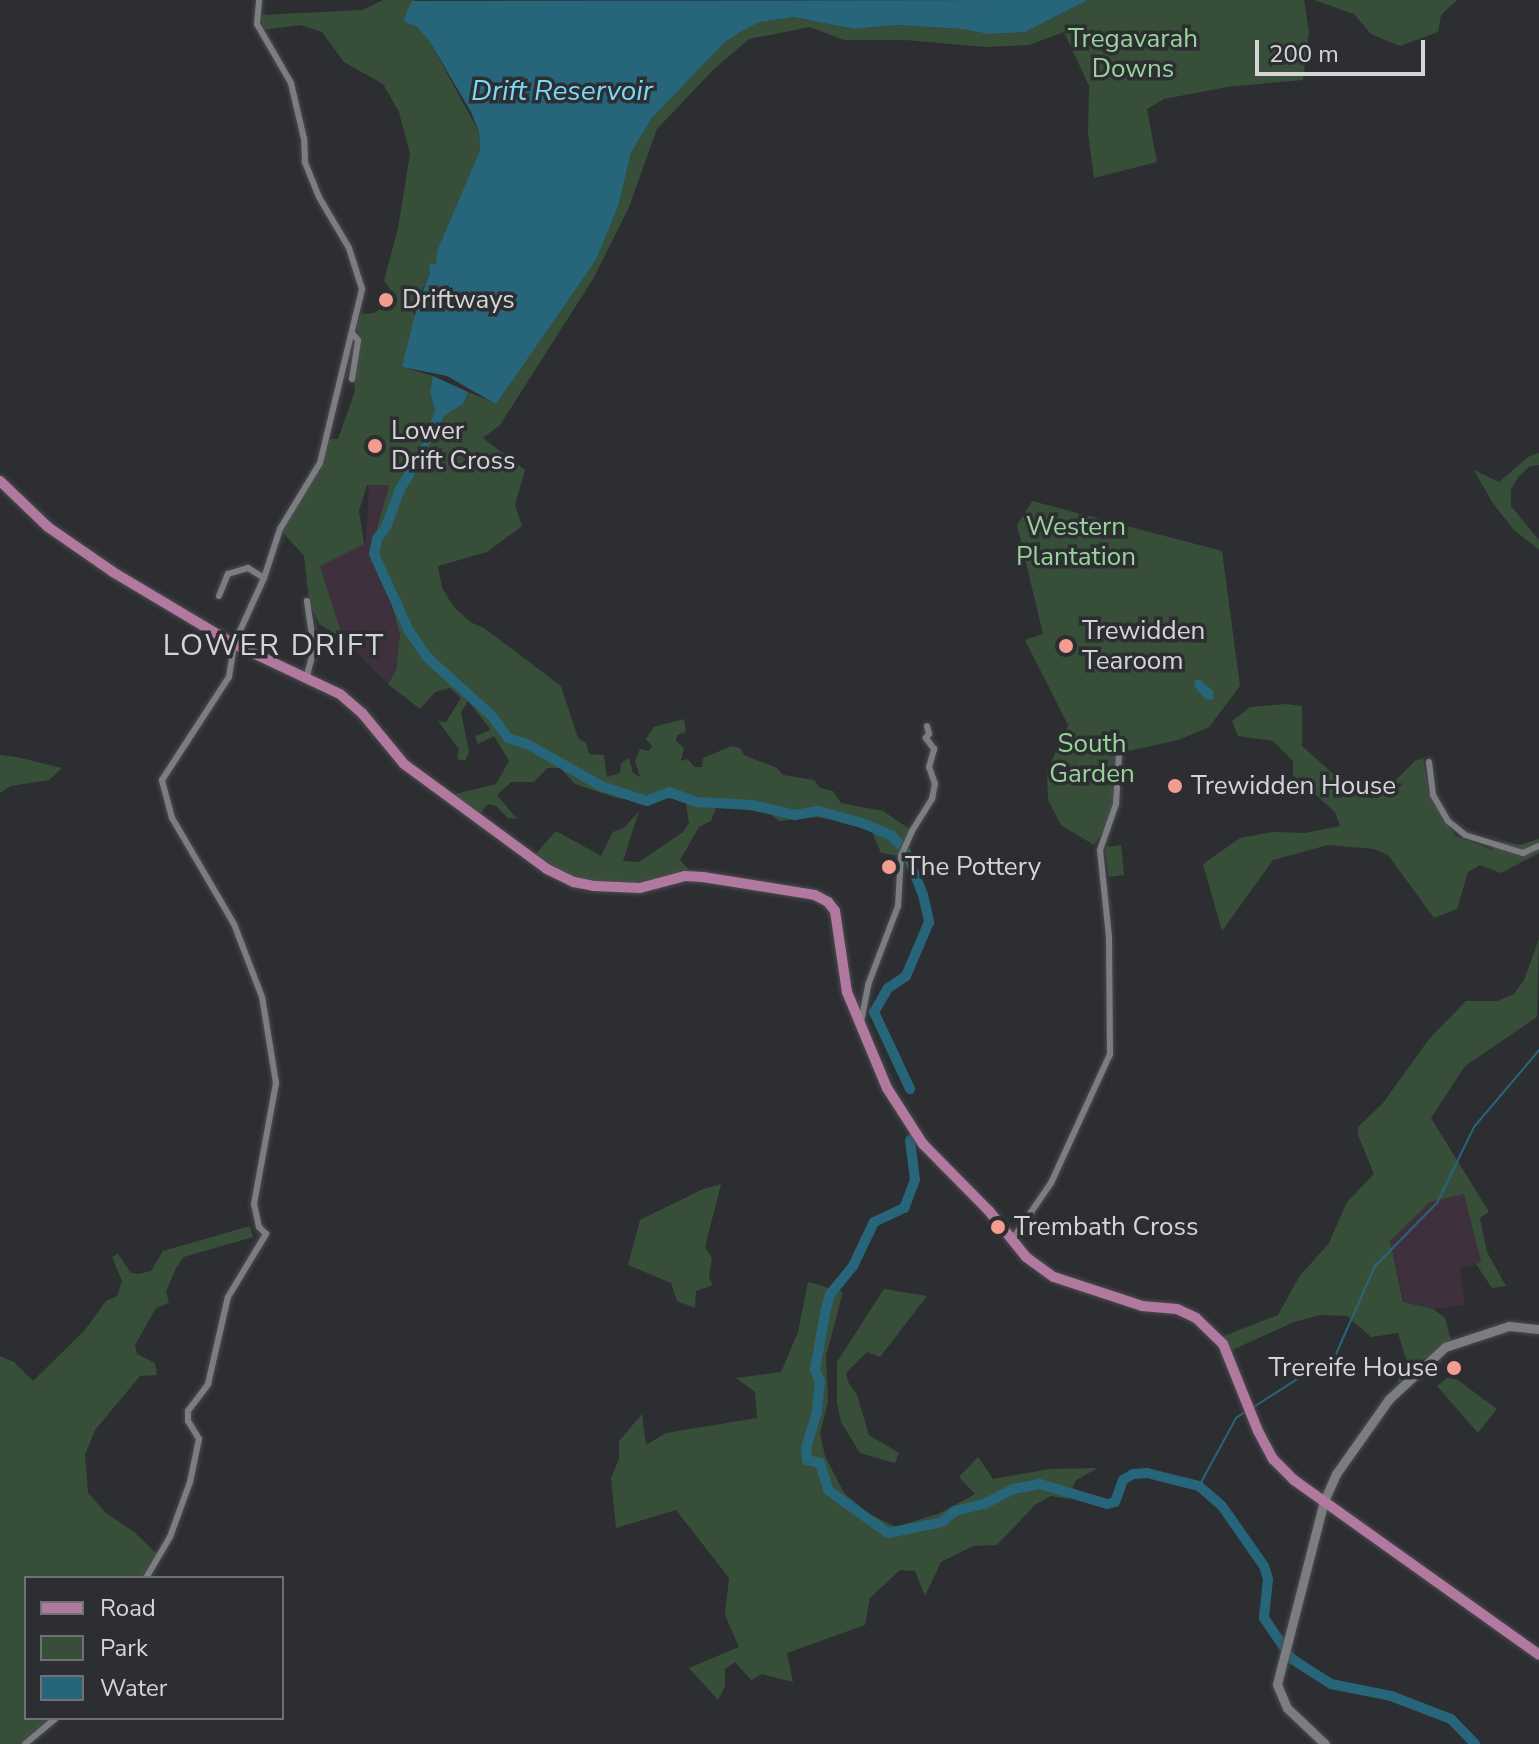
<!DOCTYPE html>
<style>
body{margin:0}
#map{position:relative;width:1539px;height:1744px;overflow:hidden;background:#2d2e32;font-family:"Nunito Sans",sans-serif}
div>[style]{position:absolute}
[style*='--x']{left:calc(var(--x)*1px);top:calc(var(--y)*1px);width:calc(var(--w)*1px);rotate:calc(var(--a)*1deg)}
.industrial>*{inset:0;background:#3f303d}
.green>*{inset:0;background:#374f38}
.water>*{inset:0;background:#27667a}
.stream>*{height:2px;margin:-1px;padding:0 1px;transform-origin:1px;border-radius:1px;background:#27667a}
.river>*{height:10px;margin:-5px;padding:0 5px;transform-origin:5px;border-radius:5px;background:#27667a}
.roads{filter:drop-shadow(0 0 2px #4b4b4f) drop-shadow(0 0 2px #4b4b4f)}
.street>*{height:6px;margin:-3px;padding:0 3px;transform-origin:3px;border-radius:3px;background:#7b7d81}
.secondary>*{height:9px;margin:-4.5px;padding:0 4.5px;transform-origin:4.5px;border-radius:4.5px;background:#7b7d81}
.primary>*{height:10px;margin:-5px;padding:0 5px;transform-origin:5px;border-radius:5px;background:#b279a0}
.dots>*{width:22px;height:22px;translate:-50% -50%;box-sizing:border-box;border:4px solid #2d2e32;border-radius:50%}
span{translate:-50% -50%;white-space:nowrap;text-align:center;line-height:1.15;-webkit-text-stroke:7px #2d2e32;paint-order:stroke}
.park-label{font-size:26px;color:#97d49a}
.poi-label{font-size:26px;color:#d5d5d8}
.left{translate:0 -50%;text-align:left}
.right{translate:-100% -50%;text-align:right}
.water-label{font-size:28px;color:#7ad8f9;font-style:italic}
.quarter-label{font-size:30px;color:#d5d5d8;letter-spacing:2px}
.legend{position:absolute;left:24px;top:1576px;width:260px;height:144px;box-sizing:border-box;background:#2d2e32;border:2px solid #707174;margin:0;padding:10px 14px;list-style:none;font-size:24px;color:#d5d5d8}
.legend li{display:flex;align-items:center;gap:16px;height:40px}
.legend b{width:40px;border:2px solid #707174}
.scale{position:absolute;left:1255px;top:40px;width:170px;height:36px;box-sizing:border-box;border:4px solid #d5d5d8;border-top:0;padding-left:10px;font-size:24px;line-height:28px;white-space:nowrap;color:#d5d5d8;-webkit-text-stroke:6px #2d2e32;paint-order:stroke}
</style>
<div id="map">
<div class="industrial">
<div style="clip-path:polygon(369px 483px,389px 485px,374px 539px,375px 555px,400px 636px,396px 670px,388px 684px,343px 638px,320px 565px,366px 543px)"></div>
<div style="clip-path:polygon(1464px 1194px,1481px 1263px,1460px 1268px,1465px 1305px,1433px 1309px,1404px 1302px,1390px 1241px,1430px 1202px)"></div>
</div>
<div class="green">
<div style="clip-path:polygon(383px 0,415px 0,403px 21px,417px 27px,430px 42px,479px 132px,480px 152px,437px 251px,436px 264px,430px 263px,430px 272px,413px 312px,417px 320px,402px 367px,433px 376px,430px 392px,435px 411px,415px 465px,436px 434px,444px 416px,463px 404px,468px 392px,496px 403px,596px 260px,618px 207px,631px 153px,652px 118px,724px 43px,742px 31px,760px 22px,793px 17px,854px 29px,896px 25px,962px 29px,988px 34px,1025px 32px,1088px 0,1304px 0,1309px 32px,1303px 80px,1227px 87px,1164px 99px,1147px 109px,1157px 162px,1094px 178px,1088px 133px,1089px 86px,1064px 32px,1029px 45px,985px 47px,905px 40px,844px 40px,810px 27px,749px 39px,714px 69px,657px 129px,629px 207px,593px 279px,500px 425px,483px 438px,525px 470px,515px 505px,522px 526px,487px 552px,438px 566px,442px 588px,453px 606px,470px 622px,484px 628px,561px 686px,578px 738px,586px 743px,589px 754px,604px 755px,607px 777px,620px 773px,621px 763px,629px 758px,633px 773px,640px 777px,635px 761px,640px 749px,649px 751px,652px 746px,646px 739px,654px 727px,684px 719px,686px 732px,677px 735px,676px 741px,684px 748px,681px 761px,688px 759px,694px 767px,702px 767px,703px 758px,732px 746px,740px 748px,744px 755px,777px 768px,783px 775px,814px 780px,820px 788px,833px 791px,841px 803px,883px 811px,911px 830px,901px 856px,881px 853px,869px 825px,816px 817px,779px 821px,770px 814px,732px 805px,716px 808px,711px 821px,699px 827px,680px 860px,690px 871px,641px 884px,607px 884px,576px 879px,534px 856px,556px 831px,601px 856px,613px 832px,624px 828px,639px 811px,623px 861px,639px 862px,683px 832px,689px 823px,686px 803px,666px 797px,647px 802px,617px 798px,575px 784px,560px 768px,547px 768px,534px 782px,511px 782px,497px 795px,517px 819px,508px 818px,496px 806px,488px 804px,477px 817px,447px 796px,496px 784px,509px 761px,494px 736px,478px 744px,475px 736px,491px 730px,468px 701px,461px 712px,469px 752px,465px 761px,457px 759px,459px 749px,438px 721px,446px 722px,461px 698px,450px 688px,435px 692px,420px 709px,388px 684px,396px 670px,400px 636px,374px 539px,389px 485px,367px 485px,359px 511px,364px 544px,320px 566px,343px 638px,319px 624px,309px 601px,304px 556px,280px 529px,320px 463px,325px 439px,338px 439px,355px 391px,352px 360px,360px 336px,357px 328px,361px 314px,374px 313px,392px 302px,393px 293px,384px 281px,398px 228px,410px 154px,399px 112px,383px 84px,344px 62px,322px 32px,300px 25px,263px 30px,261px 15px,363px 10px)"></div>
<div style="clip-path:polygon(1314px 0,1457px 0,1441px 15px,1438px 32px,1400px 46px,1371px 34px,1354px 14px)"></div>
<div style="clip-path:polygon(1539px 453px,1539px 465px,1529px 467px,1518px 477px,1511px 490px,1511px 506px,1539px 540px,1539px 550px,1514px 530px,1492px 502px,1474px 470px,1499px 482px,1528px 457px)"></div>
<div style="clip-path:polygon(1032px 501px,1222px 551px,1240px 686px,1209px 727px,1178px 740px,1119px 753px,1114px 813px,1094px 845px,1061px 825px,1048px 800px,1047px 772px,1068px 725px,1025px 640px,1043px 634px,1017px 525px)"></div>
<div style="clip-path:polygon(1286px 704px,1302px 706px,1302px 746px,1359px 797px,1378px 798px,1415px 761px,1423px 758px,1429px 794px,1455px 836px,1492px 850px,1498px 841px,1519px 845px,1539px 839px,1539px 853px,1501px 873px,1480px 865px,1468px 872px,1457px 909px,1434px 918px,1388px 855px,1374px 849px,1328px 845px,1273px 860px,1222px 931px,1203px 864px,1240px 838px,1272px 832px,1305px 833px,1340px 826px,1335px 812px,1293px 775px,1293px 761px,1273px 741px,1238px 736px,1232px 721px,1250px 707px)"></div>
<div style="clip-path:polygon(0 755px,17px 757px,62px 768px,49px 780px,11px 786px,0 793px)"></div>
<div style="clip-path:polygon(1121px 845px,1124px 875px,1109px 877px,1105px 847px)"></div>
<div style="clip-path:polygon(1539px 939px,1537px 1017px,1465px 1066px,1431px 1118px,1489px 1212px,1480px 1218px,1487px 1252px,1506px 1286px,1492px 1288px,1476px 1264px,1481px 1262px,1464px 1194px,1430px 1202px,1390px 1241px,1403px 1302px,1433px 1309px,1445px 1318px,1452px 1343px,1421px 1361px,1399px 1383px,1396px 1370px,1406px 1359px,1398px 1333px,1371px 1337px,1347px 1316px,1320px 1315px,1294px 1322px,1230px 1351px,1224px 1336px,1278px 1315px,1299px 1277px,1329px 1243px,1347px 1202px,1374px 1174px,1358px 1135px,1358px 1127px,1383px 1103px,1429px 1039px,1466px 1001px,1497px 1001px,1514px 994px,1524px 980px)"></div>
<div style="clip-path:polygon(721px 1184px,705px 1247px,712px 1258px,709px 1278px,713px 1285px,696px 1291px,695px 1308px,677px 1301px,671px 1283px,628px 1265px,640px 1220px,703px 1189px)"></div>
<div style="clip-path:polygon(250px 1226px,253px 1237px,184px 1257px,176px 1268px,166px 1292px,169px 1303px,156px 1308px,135px 1345px,137px 1354px,155px 1363px,157px 1375px,140px 1376px,95px 1430px,85px 1455px,88px 1493px,106px 1513px,134px 1532px,160px 1557px,146px 1578px,26px 1578px,26px 1718px,56px 1718px,28px 1741px,31px 1744px,0 1744px,0 1356px,14px 1362px,33px 1381px,85px 1330px,106px 1301px,117px 1296px,122px 1281px,112px 1257px,118px 1254px,131px 1273px,139px 1274px,151px 1271px,163px 1251px)"></div>
<div style="clip-path:polygon(808px 1282px,843px 1292px,826px 1356px,828px 1401px,820px 1434px,825px 1456px,844px 1493px,869px 1514px,896px 1527px,940px 1513px,975px 1494px,959px 1477px,978px 1457px,993px 1479px,1050px 1469px,1098px 1468px,1076px 1480px,1068px 1499px,1051px 1496px,1036px 1504px,997px 1545px,973px 1546px,941px 1562px,925px 1596px,915px 1571px,900px 1570px,870px 1598px,865px 1625px,787px 1653px,793px 1682px,762px 1674px,751px 1680px,735px 1662px,725px 1669px,725px 1686px,718px 1700px,689px 1668px,739px 1647px,725px 1615px,729px 1578px,676px 1510px,616px 1528px,611px 1478px,619px 1459px,619px 1441px,642px 1414px,646px 1445px,666px 1433px,757px 1418px,755px 1392px,736px 1378px,781px 1372px,798px 1332px)"></div>
<div style="clip-path:polygon(884px 1289px,927px 1296px,880px 1357px,867px 1352px,846px 1373px,849px 1384px,857px 1395px,869px 1435px,899px 1453px,895px 1463px,860px 1453px,841px 1422px,837px 1403px,837px 1362px)"></div>
<div style="clip-path:polygon(1451px 1375px,1497px 1409px,1478px 1433px,1437px 1386px)"></div>
</div>
<div class="water">
<div style="clip-path:polygon(1088px 0,1025px 32px,988px 34px,962px 29px,896px 25px,854px 29px,793px 17px,760px 22px,742px 31px,724px 43px,652px 118px,631px 153px,618px 207px,596px 260px,496px 404px,447px 376px,402px 367px,417px 307px,430px 272px,429px 263px,436px 264px,437px 251px,480px 151px,479px 132px,471px 112px,430px 42px,417px 27px,403px 21px,412px 1px)"></div>
<div style="clip-path:polygon(433px 376px,468px 392px,463px 404px,444px 416px,436px 434px,410px 473px,435px 411px,430px 392px)"></div>
<div style="clip-path:polygon(1200px 680px,1213px 691px,1214px 699px,1206px 700px,1194px 686px,1196px 680px)"></div>
</div>
<div class="stream">
<div style="--x:1252;--y:1408;--w:100;--a:-32.7"></div>
<div style="--x:1336;--y:1354;--w:96;--a:-66.1"></div>
<div style="--x:1375;--y:1266;--w:88;--a:-45.5"></div>
<div style="--x:1437;--y:1203;--w:85;--a:-64"></div>
<div style="--x:1474;--y:1127;--w:101;--a:-49.8"></div>
<div style="--x:1199;--y:1486;--w:77;--a:-61.4"></div>
<div style="--x:1236;--y:1418;--w:12;--a:-35"></div>
</div>
<div class="river">
<div style="--x:410;--y:473;--w:19;--a:122"></div>
<div style="--x:400;--y:489;--w:40;--a:110.2"></div>
<div style="--x:386;--y:527;--w:15;--a:127"></div>
<div style="--x:377;--y:539;--w:15;--a:101"></div>
<div style="--x:374;--y:554;--w:85;--a:65.6"></div>
<div style="--x:409;--y:631;--w:33;--a:55"></div>
<div style="--x:428;--y:658;--w:86;--a:42.2"></div>
<div style="--x:492;--y:716;--w:27;--a:54"></div>
<div style="--x:508;--y:738;--w:22;--a:18"></div>
<div style="--x:529;--y:745;--w:83;--a:29.7"></div>
<div style="--x:601;--y:786;--w:48;--a:18.1"></div>
<div style="--x:647;--y:801;--w:24;--a:-22"></div>
<div style="--x:669;--y:792;--w:30;--a:20"></div>
<div style="--x:697;--y:802;--w:54;--a:3.2"></div>
<div style="--x:751;--y:805;--w:45;--a:12.8"></div>
<div style="--x:795;--y:815;--w:23;--a:-10"></div>
<div style="--x:818;--y:811;--w:46;--a:15.3"></div>
<div style="--x:862;--y:823;--w:33;--a:23"></div>
<div style="--x:892;--y:836;--w:15;--a:48"></div>
<div style="--x:906;--y:852;--w:46;--a:68.4"></div>
<div style="--x:923;--y:895;--w:28;--a:77"></div>
<div style="--x:929;--y:922;--w:59;--a:113.1"></div>
<div style="--x:906;--y:976;--w:22;--a:146"></div>
<div style="--x:888;--y:988;--w:28;--a:120"></div>
<div style="--x:874;--y:1012;--w:85;--a:64.9"></div>
<div style="--x:910;--y:1140;--w:40;--a:82.9"></div>
<div style="--x:915;--y:1180;--w:30;--a:111"></div>
<div style="--x:904;--y:1208;--w:33;--a:155"></div>
<div style="--x:874;--y:1222;--w:49;--a:115.5"></div>
<div style="--x:853;--y:1266;--w:36;--a:129"></div>
<div style="--x:830;--y:1294;--w:20;--a:105"></div>
<div style="--x:825;--y:1313;--w:58;--a:100"></div>
<div style="--x:815;--y:1370;--w:12;--a:66"></div>
<div style="--x:820;--y:1381;--w:31;--a:96"></div>
<div style="--x:817;--y:1412;--w:38;--a:107"></div>
<div style="--x:806;--y:1448;--w:12;--a:85"></div>
<div style="--x:807;--y:1460;--w:13;--a:13"></div>
<div style="--x:820;--y:1463;--w:28;--a:73"></div>
<div style="--x:828;--y:1490;--w:74;--a:35.6"></div>
<div style="--x:888;--y:1533;--w:55;--a:-11.5"></div>
<div style="--x:942;--y:1522;--w:17;--a:-40"></div>
<div style="--x:955;--y:1511;--w:30;--a:-14"></div>
<div style="--x:984;--y:1504;--w:34;--a:-27"></div>
<div style="--x:1014;--y:1489;--w:26;--a:-11"></div>
<div style="--x:1040;--y:1484;--w:70;--a:16.6"></div>
<div style="--x:1107;--y:1504;--w:8;--a:-14"></div>
<div style="--x:1115;--y:1502;--w:23;--a:-70"></div>
<div style="--x:1123;--y:1480;--w:12;--a:-31"></div>
<div style="--x:1133;--y:1474;--w:14;--a:-4"></div>
<div style="--x:1147;--y:1473;--w:54;--a:14"></div>
<div style="--x:1199;--y:1486;--w:30;--a:41"></div>
<div style="--x:1222;--y:1506;--w:73;--a:55"></div>
<div style="--x:1264;--y:1566;--w:14;--a:73"></div>
<div style="--x:1268;--y:1579;--w:39;--a:96"></div>
<div style="--x:1264;--y:1618;--w:50;--a:55.7"></div>
<div style="--x:1292;--y:1659;--w:46;--a:32.7"></div>
<div style="--x:1331;--y:1684;--w:61;--a:11.3"></div>
<div style="--x:1391;--y:1696;--w:64;--a:21"></div>
<div style="--x:1451;--y:1719;--w:35;--a:46"></div>
</div>
<div class="roads">
<div class="street">
<div style="--x:352;--y:379;--w:39;--a:-81"></div>
<div style="--x:358;--y:340;--w:9;--a:-131"></div>
<div style="--x:219;--y:596;--w:24;--a:-68"></div>
<div style="--x:228;--y:574;--w:21;--a:-17"></div>
<div style="--x:248;--y:568;--w:19;--a:32"></div>
<div style="--x:307;--y:601;--w:49;--a:81.7"></div>
<div style="--x:314;--y:649;--w:28;--a:105"></div>
<div style="--x:1429;--y:762;--w:33;--a:83"></div>
<div style="--x:1433;--y:795;--w:30;--a:60"></div>
<div style="--x:1448;--y:821;--w:22;--a:39"></div>
<div style="--x:1465;--y:835;--w:61;--a:17.2"></div>
<div style="--x:1523;--y:853;--w:17;--a:-24"></div>
<div style="--x:861;--y:1022;--w:38;--a:-79"></div>
<div style="--x:868;--y:985;--w:85;--a:-69.2"></div>
<div style="--x:898;--y:906;--w:50;--a:-86.6"></div>
<div style="--x:901;--y:856;--w:27;--a:-66"></div>
<div style="--x:912;--y:831;--w:38;--a:-58"></div>
<div style="--x:932;--y:799;--w:15;--a:-79"></div>
<div style="--x:935;--y:784;--w:18;--a:-109"></div>
<div style="--x:929;--y:767;--w:19;--a:-74"></div>
<div style="--x:934;--y:749;--w:14;--a:-126"></div>
<div style="--x:926;--y:738;--w:5;--a:-53"></div>
<div style="--x:929;--y:734;--w:8;--a:-104"></div>
<div style="--x:1012;--y:1240;--w:69;--a:-55.6"></div>
<div style="--x:1051;--y:1183;--w:142;--a:-65.4"></div>
<div style="--x:1110;--y:1054;--w:117;--a:-90.5"></div>
<div style="--x:1109;--y:937;--w:87;--a:-95.9"></div>
<div style="--x:1100;--y:850;--w:49;--a:-70.8"></div>
<div style="--x:1116;--y:804;--w:51;--a:-86.6"></div>
<div style="--x:146;--y:1578;--w:48;--a:-59.7"></div>
<div style="--x:170;--y:1537;--w:59;--a:-70"></div>
<div style="--x:190;--y:1482;--w:44;--a:-78.2"></div>
<div style="--x:199;--y:1439;--w:21;--a:-121"></div>
<div style="--x:188;--y:1421;--w:10;--a:-90"></div>
<div style="--x:188;--y:1411;--w:34;--a:-53"></div>
<div style="--x:208;--y:1384;--w:89;--a:-77.1"></div>
<div style="--x:228;--y:1297;--w:74;--a:-58.9"></div>
<div style="--x:266;--y:1234;--w:10;--a:-135"></div>
<div style="--x:259;--y:1227;--w:24;--a:-102"></div>
<div style="--x:254;--y:1204;--w:123;--a:-79.7"></div>
<div style="--x:276;--y:1083;--w:87;--a:-99.2"></div>
<div style="--x:262;--y:997;--w:78;--a:-111"></div>
<div style="--x:234;--y:924;--w:123;--a:-120.3"></div>
<div style="--x:172;--y:818;--w:39;--a:-105"></div>
<div style="--x:162;--y:780;--w:123;--a:-57"></div>
<div style="--x:229;--y:677;--w:33;--a:-81"></div>
<div style="--x:234;--y:644;--w:72;--a:-65.6"></div>
<div style="--x:264;--y:578;--w:52;--a:-71.9"></div>
<div style="--x:280;--y:529;--w:77;--a:-58.8"></div>
<div style="--x:320;--y:463;--w:179;--a:-76.4"></div>
<div style="--x:362;--y:289;--w:43;--a:-107.6"></div>
<div style="--x:349;--y:248;--w:59;--a:-120.5"></div>
<div style="--x:319;--y:197;--w:38;--a:-112"></div>
<div style="--x:305;--y:162;--w:23;--a:-92"></div>
<div style="--x:304;--y:139;--w:57;--a:-103.1"></div>
<div style="--x:291;--y:83;--w:68;--a:-120"></div>
<div style="--x:257;--y:24;--w:24;--a:-85"></div>
<div style="--x:25;--y:1744;--w:40;--a:-40"></div>
</div>
<div class="secondary">
<div style="--x:1325;--y:1744;--w:52;--a:-136.5"></div>
<div style="--x:1287;--y:1708;--w:26;--a:-113"></div>
<div style="--x:1277;--y:1684;--w:189;--a:-75.6"></div>
<div style="--x:1324;--y:1501;--w:30;--a:-66"></div>
<div style="--x:1336;--y:1474;--w:92;--a:-54.8"></div>
<div style="--x:1389;--y:1399;--w:76;--a:-42.9"></div>
<div style="--x:1445;--y:1347;--w:67;--a:-18.2"></div>
<div style="--x:1509;--y:1326;--w:30;--a:6"></div>
</div>
<div class="primary">
<div style="--x:0;--y:481;--w:66;--a:43.8"></div>
<div style="--x:48;--y:527;--w:79;--a:34.7"></div>
<div style="--x:113;--y:572;--w:141;--a:30.8"></div>
<div style="--x:234;--y:644;--w:117;--a:25.3"></div>
<div style="--x:340;--y:694;--w:29;--a:41"></div>
<div style="--x:362;--y:713;--w:66;--a:50.5"></div>
<div style="--x:404;--y:764;--w:177;--a:36.3"></div>
<div style="--x:547;--y:869;--w:30;--a:26"></div>
<div style="--x:574;--y:882;--w:20;--a:11"></div>
<div style="--x:594;--y:886;--w:46;--a:2.5"></div>
<div style="--x:640;--y:888;--w:47;--a:-14.9"></div>
<div style="--x:685;--y:876;--w:18;--a:3"></div>
<div style="--x:703;--y:877;--w:113;--a:9.1"></div>
<div style="--x:815;--y:895;--w:15;--a:28"></div>
<div style="--x:828;--y:902;--w:11;--a:52"></div>
<div style="--x:835;--y:911;--w:82;--a:81.6"></div>
<div style="--x:847;--y:992;--w:104;--a:67.4"></div>
<div style="--x:887;--y:1088;--w:67;--a:57.3"></div>
<div style="--x:923;--y:1144;--w:94;--a:45.4"></div>
<div style="--x:989;--y:1211;--w:59;--a:51.2"></div>
<div style="--x:1026;--y:1257;--w:34;--a:36"></div>
<div style="--x:1054;--y:1277;--w:93;--a:18.2"></div>
<div style="--x:1142;--y:1306;--w:35;--a:5"></div>
<div style="--x:1177;--y:1309;--w:21;--a:25"></div>
<div style="--x:1196;--y:1318;--w:37;--a:44"></div>
<div style="--x:1223;--y:1344;--w:94;--a:68.1"></div>
<div style="--x:1258;--y:1431;--w:32;--a:62"></div>
<div style="--x:1273;--y:1459;--w:30;--a:45"></div>
<div style="--x:1294;--y:1480;--w:301;--a:35.5"></div>
</div>
</div>
<div class="dots">
<div style="left:386px;top:300px;background:#f59c90"></div>
<div style="left:375px;top:446px;background:#f59c90"></div>
<div style="left:1066px;top:646px;background:#f59c90"></div>
<div style="left:1175px;top:786px;background:#f59c90"></div>
<div style="left:889px;top:867px;background:#f59c90"></div>
<div style="left:998px;top:1227px;background:#f59c90"></div>
<div style="left:1454px;top:1368px;background:#f59c90"></div>
</div>
<div class="park-label">
<span style="left:1133px;top:54px">Tregavarah<br>Downs</span>
<span style="left:1076px;top:542px">Western<br>Plantation</span>
<span style="left:1092px;top:759px">South<br>Garden</span>
</div>
<div class="poi-label">
<span class="left" style="left:402px;top:300px">Driftways</span>
<span class="left" style="left:391px;top:446px">Lower<br>Drift Cross</span>
<span class="left" style="left:1082px;top:646px">Trewidden<br>Tearoom</span>
<span class="left" style="left:1191px;top:786px">Trewidden House</span>
<span class="left" style="left:905px;top:867px">The Pottery</span>
<span class="left" style="left:1014px;top:1227px">Trembath Cross</span>
<span class="right" style="left:1438px;top:1368px">Trereife House</span>
</div>
<div class="water-label">
<span style="left:562px;top:91px">Drift Reservoir</span>
</div>
<div class="quarter-label">
<span style="left:274px;top:646px">LOWER DRIFT</span>
</div>
<ul class="legend">
<li><b style="height:10px;background:#b279a0"></b>Road</li>
<li><b style="height:22px;background:#374f38"></b>Park</li>
<li><b style="height:22px;background:#27667a"></b>Water</li>
</ul>
<div class="scale">200 m</div>
</div>
